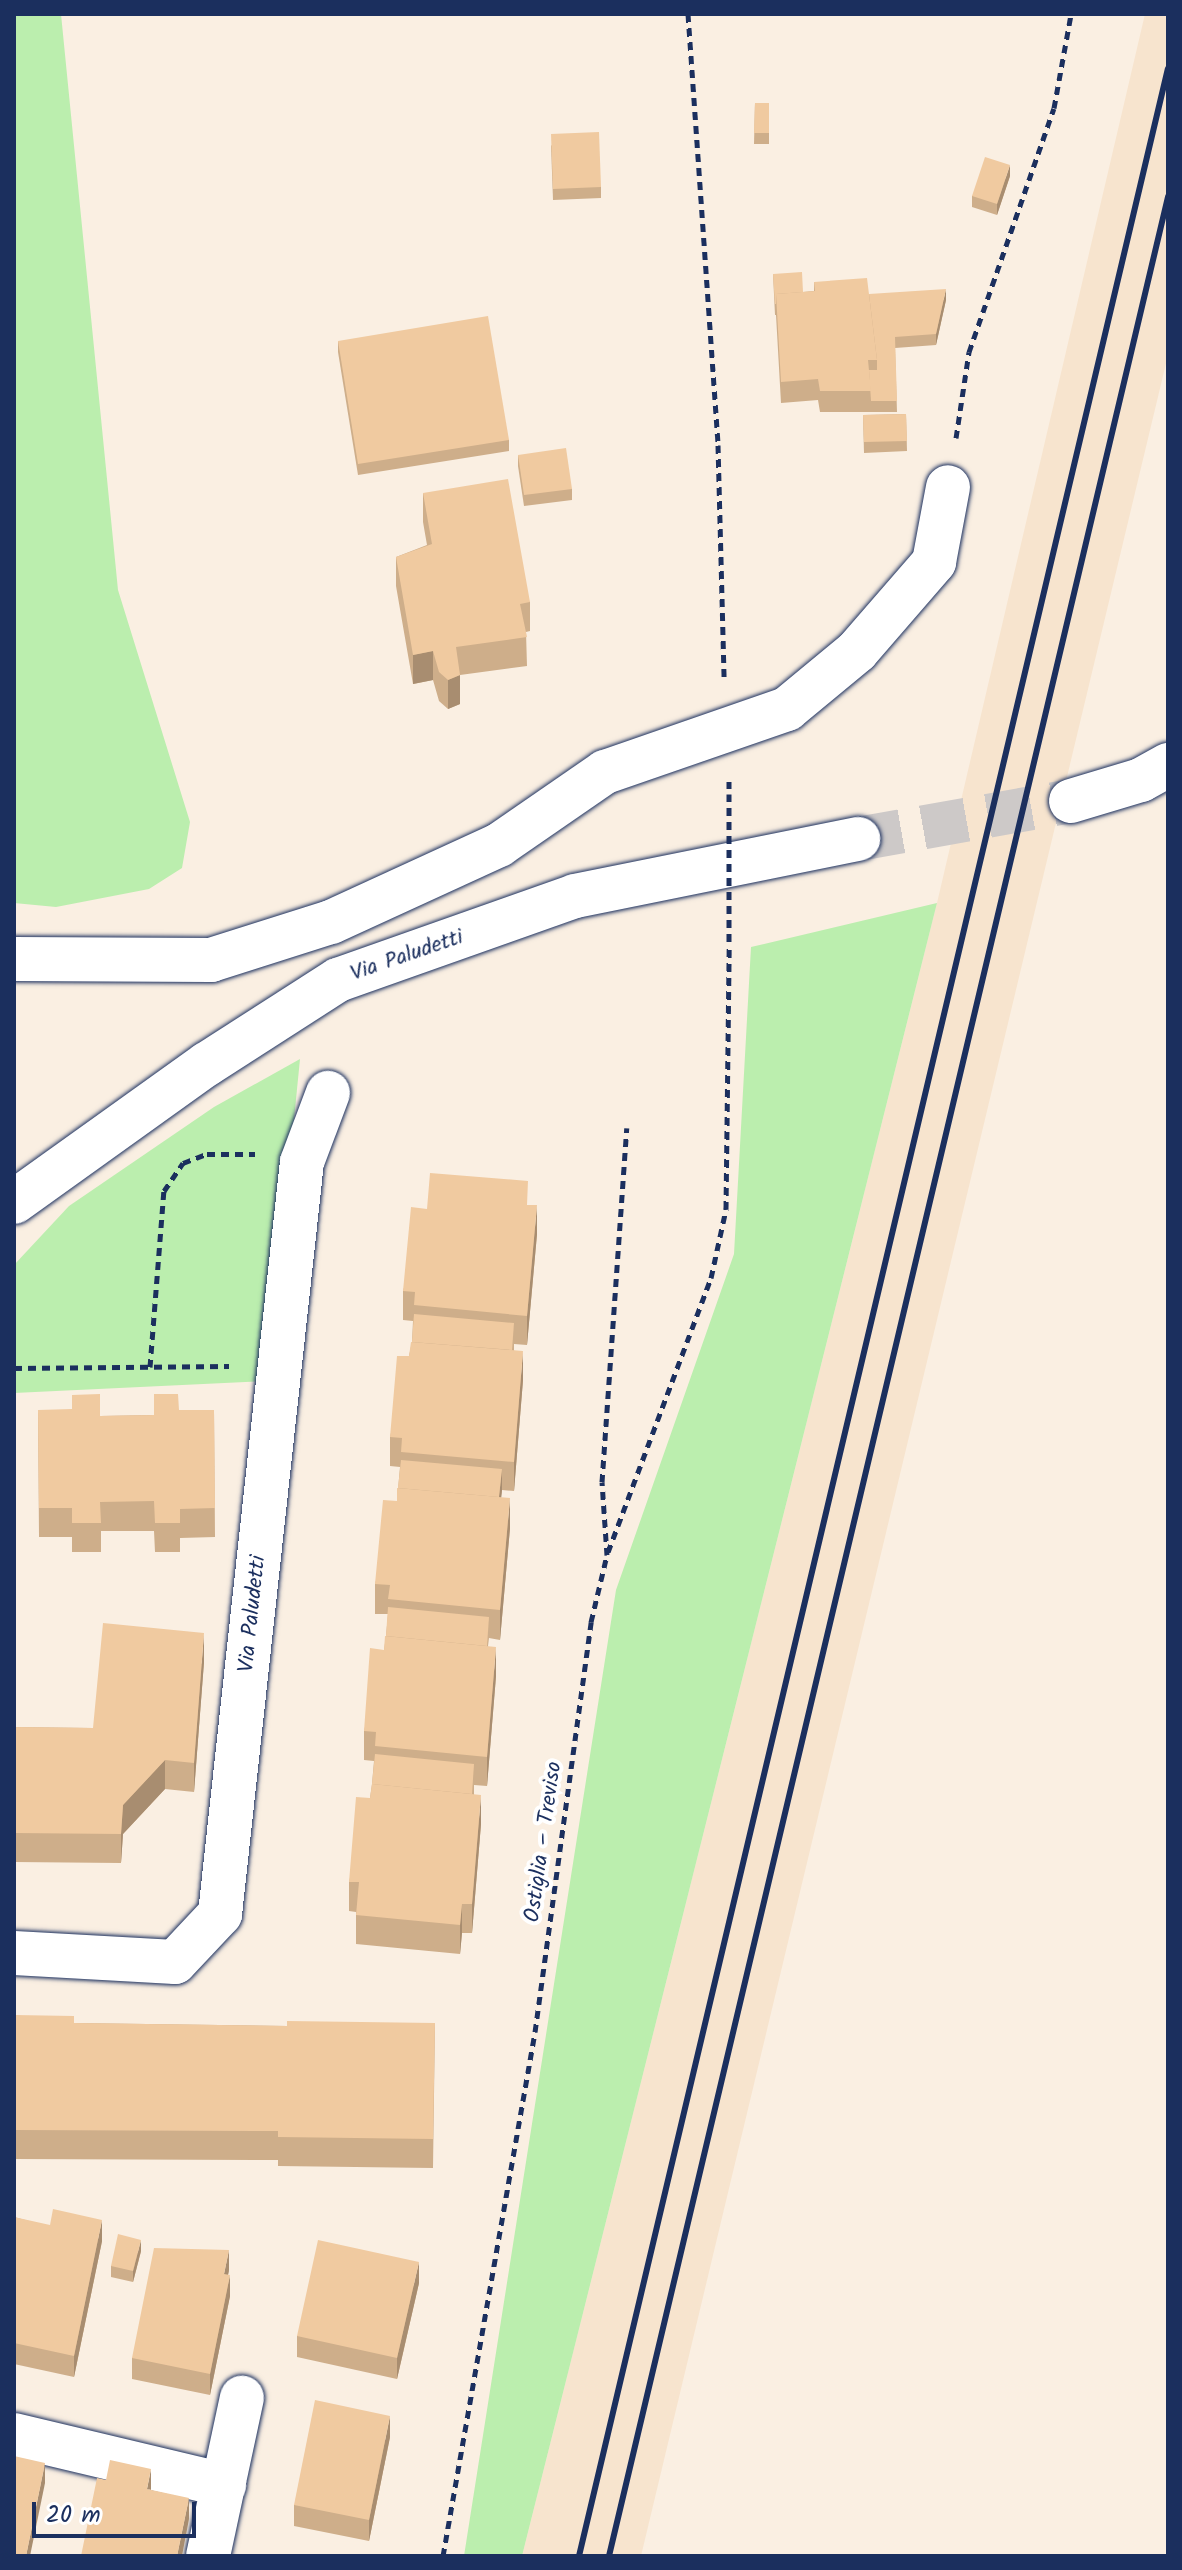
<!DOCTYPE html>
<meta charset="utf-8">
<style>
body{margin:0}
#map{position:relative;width:1182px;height:2570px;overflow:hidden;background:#faefe2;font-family:Kalam,sans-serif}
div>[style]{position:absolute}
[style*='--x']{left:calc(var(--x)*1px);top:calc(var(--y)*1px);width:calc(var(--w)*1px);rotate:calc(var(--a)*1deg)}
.built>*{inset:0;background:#f7e4ce}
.green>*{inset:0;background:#bbeeae}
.minor-tunnel>*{height:44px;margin-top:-22px;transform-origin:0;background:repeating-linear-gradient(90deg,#cdc9c8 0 44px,transparent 0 66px)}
.path>*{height:5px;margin-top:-2.5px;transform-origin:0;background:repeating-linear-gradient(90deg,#1b2f5e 0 8px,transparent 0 14px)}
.roads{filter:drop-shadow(0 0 2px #1b2f5e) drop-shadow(0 0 2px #1b2f5e)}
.minor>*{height:44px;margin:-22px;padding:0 22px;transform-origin:22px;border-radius:22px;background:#fff}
.rail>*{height:6px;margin:-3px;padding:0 3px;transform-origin:3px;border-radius:3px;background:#1b2f5e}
.path-bridge>*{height:5px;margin-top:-2.5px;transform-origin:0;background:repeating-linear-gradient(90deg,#1b2f5e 0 8px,transparent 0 14px)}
.wall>*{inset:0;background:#ceae8a}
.shaded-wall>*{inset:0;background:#a88d70}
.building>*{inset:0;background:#f0caa0}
span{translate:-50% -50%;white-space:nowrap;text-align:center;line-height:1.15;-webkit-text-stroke:8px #fff;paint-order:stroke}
.street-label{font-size:22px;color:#1b2f5e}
.frame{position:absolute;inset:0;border:16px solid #1b2f5e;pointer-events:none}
.scale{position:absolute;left:32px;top:2502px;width:164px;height:36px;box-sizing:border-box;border:4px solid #1b2f5e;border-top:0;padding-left:10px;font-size:24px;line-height:28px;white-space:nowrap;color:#1b2f5e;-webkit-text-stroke:6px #fff;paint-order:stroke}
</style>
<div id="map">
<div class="built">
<div style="clip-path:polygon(1145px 14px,1168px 14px,1168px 355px,641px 2556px,522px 2556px,937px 903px)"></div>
</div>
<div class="green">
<div style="clip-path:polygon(14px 14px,61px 14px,118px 590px,190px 822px,182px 868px,149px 889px,56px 907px,14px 903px)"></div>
<div style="clip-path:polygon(937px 903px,522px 2556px,464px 2556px,616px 1590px,734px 1254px,751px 947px)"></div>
<div style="clip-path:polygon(300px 1059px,268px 1381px,14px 1393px,14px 1265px,69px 1206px,214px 1107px)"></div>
</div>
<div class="minor-tunnel">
<div style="--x:858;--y:839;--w:216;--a:-10.1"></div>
</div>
<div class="path">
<div style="--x:688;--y:14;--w:432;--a:86"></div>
<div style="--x:718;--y:445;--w:235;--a:88.5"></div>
<div style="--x:956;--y:438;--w:87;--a:-81.4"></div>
<div style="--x:969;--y:352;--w:258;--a:-70.8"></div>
<div style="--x:1054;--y:108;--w:96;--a:-79.7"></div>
<div style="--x:729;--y:781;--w:13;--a:90"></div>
<div style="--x:150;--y:1367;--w:177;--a:-85.5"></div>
<div style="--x:164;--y:1191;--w:34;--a:-56"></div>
<div style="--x:183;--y:1163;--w:26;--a:-21"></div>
<div style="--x:207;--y:1154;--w:48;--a:0"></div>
<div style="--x:14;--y:1368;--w:215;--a:-0.5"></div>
<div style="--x:608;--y:1552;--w:293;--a:-69.4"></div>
<div style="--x:711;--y:1278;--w:71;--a:-77.7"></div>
<div style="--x:726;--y:1209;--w:264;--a:-89.3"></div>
<div style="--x:443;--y:2556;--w:532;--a:-80.04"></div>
<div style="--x:535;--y:2032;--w:414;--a:-82.2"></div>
<div style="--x:591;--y:1622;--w:69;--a:-76.6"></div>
<div style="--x:607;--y:1555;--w:73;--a:-93.9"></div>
<div style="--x:602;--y:1482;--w:355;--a:-86"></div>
</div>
<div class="roads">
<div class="minor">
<div style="--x:1071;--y:801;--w:73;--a:-16.7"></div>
<div style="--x:1141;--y:780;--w:31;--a:-29"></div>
<div style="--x:14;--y:959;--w:197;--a:0.3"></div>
<div style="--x:211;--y:960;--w:126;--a:-17.6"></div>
<div style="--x:331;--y:922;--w:185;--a:-24.6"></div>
<div style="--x:499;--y:845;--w:129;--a:-34.6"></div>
<div style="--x:605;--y:772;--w:193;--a:-19.1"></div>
<div style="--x:787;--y:709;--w:91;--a:-39.6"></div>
<div style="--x:857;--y:651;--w:118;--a:-49.1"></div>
<div style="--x:934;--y:562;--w:76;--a:-79.4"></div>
<div style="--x:14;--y:1202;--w:237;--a:-35.6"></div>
<div style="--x:207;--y:1064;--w:156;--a:-32.7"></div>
<div style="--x:338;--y:980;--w:251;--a:-19.5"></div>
<div style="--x:575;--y:896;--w:289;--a:-11.4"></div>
<div style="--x:14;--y:1953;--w:161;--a:3.2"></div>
<div style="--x:175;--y:1962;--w:66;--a:-46.8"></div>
<div style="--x:220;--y:1914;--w:756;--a:-83.78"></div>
<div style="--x:302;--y:1162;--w:74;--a:-69.4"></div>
<div style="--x:14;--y:2435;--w:216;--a:13.4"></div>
<div style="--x:208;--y:2556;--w:162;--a:-77.9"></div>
</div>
</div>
<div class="rail">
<div style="--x:579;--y:2556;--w:2556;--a:-76.68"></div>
<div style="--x:609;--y:2556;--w:2425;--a:-76.67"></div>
</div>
<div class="path-bridge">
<div style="--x:729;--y:794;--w:151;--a:90"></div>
</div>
<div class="wall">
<div style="clip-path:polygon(755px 103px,769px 103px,769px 144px,754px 144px)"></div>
<div style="clip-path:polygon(551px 145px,601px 187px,601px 198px,553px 200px)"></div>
<div style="clip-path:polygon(1010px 176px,997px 215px,972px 207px,972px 196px)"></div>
<div style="clip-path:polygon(773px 274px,803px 292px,814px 291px,814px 282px,869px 294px,946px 300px,936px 345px,895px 348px,897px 412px,820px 412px,818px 400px,781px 403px,776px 315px,775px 315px)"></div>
<div style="clip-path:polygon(338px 341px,509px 440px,509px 451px,358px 475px,338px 352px)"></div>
<div style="clip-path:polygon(906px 414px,907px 451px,864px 453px,863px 415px)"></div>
<div style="clip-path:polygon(518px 455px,572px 489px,572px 500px,524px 506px,518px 466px)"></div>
<div style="clip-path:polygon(423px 493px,530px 602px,530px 631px,526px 632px,527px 666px,460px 675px,460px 704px,448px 709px,439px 701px,433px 680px,413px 684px,396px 586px,396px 557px,427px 545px,423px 522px)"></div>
<div style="clip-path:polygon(528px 1205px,537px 1234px,527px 1345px,514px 1344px,514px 1350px,523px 1380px,514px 1491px,502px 1490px,501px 1498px,510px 1528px,500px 1640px,489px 1638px,488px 1646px,496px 1676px,487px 1786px,474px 1785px,474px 1794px,481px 1824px,472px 1933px,462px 1933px,460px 1954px,356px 1944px,356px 1912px,349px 1911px,349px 1882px,370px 1798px,372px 1784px,374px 1761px,364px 1760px,364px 1731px,384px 1650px,386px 1636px,388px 1614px,375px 1614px,375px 1584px,397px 1501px,400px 1467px,390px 1466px,390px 1437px,409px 1356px,412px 1342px,413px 1321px,403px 1320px,403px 1291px,427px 1209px)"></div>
<div style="clip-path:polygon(38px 1410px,100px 1416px,154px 1415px,179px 1410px,214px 1410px,215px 1537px,180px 1538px,180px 1552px,155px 1552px,154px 1531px,101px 1531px,101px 1552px,72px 1552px,72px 1537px,39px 1537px)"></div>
<div style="clip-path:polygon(204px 1662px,194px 1792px,165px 1789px,123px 1834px,121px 1863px,14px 1862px,14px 1727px,93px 1728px)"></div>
<div style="clip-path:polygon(14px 2015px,74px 2023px,287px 2026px,435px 2023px,433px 2168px,278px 2166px,278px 2160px,14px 2159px)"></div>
<div style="clip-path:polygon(14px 2217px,102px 2241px,74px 2377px,14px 2364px)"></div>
<div style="clip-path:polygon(141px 2251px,133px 2282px,111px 2277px,111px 2266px)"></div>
<div style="clip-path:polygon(229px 2270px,228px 2275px,230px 2296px,210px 2395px,132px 2379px,132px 2358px)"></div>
<div style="clip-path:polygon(419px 2283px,397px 2379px,297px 2357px,297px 2336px)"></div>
<div style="clip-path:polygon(390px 2437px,369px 2541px,294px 2526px,294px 2505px)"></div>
</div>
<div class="shaded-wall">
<div style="clip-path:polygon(1010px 165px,1010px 176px,997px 215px,997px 204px)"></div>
<div style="clip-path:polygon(946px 289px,946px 300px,936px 345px,936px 334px)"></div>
<div style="clip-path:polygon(433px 651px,433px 680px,413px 684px,413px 655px)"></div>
<div style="clip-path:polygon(460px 675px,460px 704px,448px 709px,448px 680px)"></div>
<div style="clip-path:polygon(537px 1205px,537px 1234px,527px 1345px,527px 1316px)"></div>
<div style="clip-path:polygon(523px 1351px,523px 1380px,514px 1491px,514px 1462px)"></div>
<div style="clip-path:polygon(502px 1469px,502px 1490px,498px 1526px,498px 1505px)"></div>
<div style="clip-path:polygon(510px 1498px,510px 1528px,500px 1640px,500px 1610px)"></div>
<div style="clip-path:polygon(204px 1633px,204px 1662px,194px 1792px,194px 1763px)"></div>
<div style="clip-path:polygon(496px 1647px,496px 1676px,487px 1786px,487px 1757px)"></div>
<div style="clip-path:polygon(165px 1760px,165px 1789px,123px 1834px,121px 1863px,121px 1834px,123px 1805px)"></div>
<div style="clip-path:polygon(481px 1795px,481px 1824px,472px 1933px,472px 1904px)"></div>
<div style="clip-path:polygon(462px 1904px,462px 1933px,460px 1954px,460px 1925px)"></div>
<div style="clip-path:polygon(102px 2220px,102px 2241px,74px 2377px,74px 2356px)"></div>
<div style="clip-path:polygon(141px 2240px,141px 2251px,133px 2282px,133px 2271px)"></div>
<div style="clip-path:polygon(229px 2250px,229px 2270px,224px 2295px,224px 2274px)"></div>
<div style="clip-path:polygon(419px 2262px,419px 2283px,397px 2379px,397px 2358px)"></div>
<div style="clip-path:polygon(230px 2275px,230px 2296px,210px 2395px,210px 2374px)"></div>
<div style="clip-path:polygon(390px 2416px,390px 2437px,369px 2541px,369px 2520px)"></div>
<div style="clip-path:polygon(45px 2463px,45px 2483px,30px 2556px,26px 2556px)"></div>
<div style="clip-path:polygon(151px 2469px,151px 2490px,147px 2489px)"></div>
<div style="clip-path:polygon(189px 2498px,189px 2519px,182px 2556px,177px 2556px)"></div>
</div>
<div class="building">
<div style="clip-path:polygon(755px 103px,769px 103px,769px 133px,754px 133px)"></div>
<div style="clip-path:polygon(599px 132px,601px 187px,553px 189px,551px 134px)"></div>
<div style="clip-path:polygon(985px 157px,1010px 165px,997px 204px,972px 196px)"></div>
<div style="clip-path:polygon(802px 272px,803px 292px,776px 294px,776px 304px,775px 304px,773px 274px)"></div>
<div style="clip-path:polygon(867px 278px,877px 360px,868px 360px,871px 391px,820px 391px,818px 379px,781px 382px,776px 294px,815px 291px,814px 282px)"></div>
<div style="clip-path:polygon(946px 289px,936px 334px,895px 337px,897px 401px,871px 401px,869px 370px,877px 370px,877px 360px,869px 294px)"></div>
<div style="clip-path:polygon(488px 316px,509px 440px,358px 464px,338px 341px)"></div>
<div style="clip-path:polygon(906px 414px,907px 441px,864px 442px,863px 415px)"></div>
<div style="clip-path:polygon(566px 448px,572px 489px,524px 495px,518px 455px)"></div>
<div style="clip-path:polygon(508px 479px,530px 602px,520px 604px,527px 637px,456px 647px,460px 675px,448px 680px,439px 672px,433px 651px,413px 655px,396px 557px,432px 544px,423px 493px)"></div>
<div style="clip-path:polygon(430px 1173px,528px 1181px,527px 1205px,537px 1205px,527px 1316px,414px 1305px,415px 1292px,403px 1291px,411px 1207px,427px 1209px)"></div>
<div style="clip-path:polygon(414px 1314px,514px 1323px,512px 1350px,412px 1342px)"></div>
<div style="clip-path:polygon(411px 1342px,523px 1351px,514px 1462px,401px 1452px,402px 1438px,390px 1437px,397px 1356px,409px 1356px)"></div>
<div style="clip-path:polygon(100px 1394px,100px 1416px,154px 1415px,154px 1394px,178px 1394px,179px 1410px,214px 1410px,215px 1508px,180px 1509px,180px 1523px,155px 1523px,154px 1501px,100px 1502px,101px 1523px,72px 1523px,72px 1508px,39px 1508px,38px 1410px,72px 1409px,72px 1395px)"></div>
<div style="clip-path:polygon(401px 1460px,502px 1469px,499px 1497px,398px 1488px)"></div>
<div style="clip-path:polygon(397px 1488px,510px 1498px,500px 1610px,388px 1599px,390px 1585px,375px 1584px,383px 1500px,397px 1501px)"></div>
<div style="clip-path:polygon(388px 1607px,489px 1617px,487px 1646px,386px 1636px)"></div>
<div style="clip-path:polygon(103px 1623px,204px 1633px,194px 1763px,165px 1760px,123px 1805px,121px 1834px,14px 1833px,14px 1727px,93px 1728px)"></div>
<div style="clip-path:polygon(385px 1636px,496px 1647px,487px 1757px,375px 1746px,376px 1732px,364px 1731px,370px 1648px,384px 1650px)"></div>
<div style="clip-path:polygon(375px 1754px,474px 1764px,472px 1794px,372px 1784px)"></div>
<div style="clip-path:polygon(372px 1784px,481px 1795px,472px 1904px,462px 1904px,460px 1925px,356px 1915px,359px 1882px,349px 1882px,356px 1797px,370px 1798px)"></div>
<div style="clip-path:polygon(14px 2015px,74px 2016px,74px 2023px,287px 2026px,287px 2021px,435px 2023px,433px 2139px,278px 2137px,278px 2131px,14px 2130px)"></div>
<div style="clip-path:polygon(53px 2209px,102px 2220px,74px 2356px,14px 2343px,14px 2217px,50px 2225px)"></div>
<div style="clip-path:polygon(118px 2234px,141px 2240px,133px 2271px,111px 2266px)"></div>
<div style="clip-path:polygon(318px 2240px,419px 2262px,397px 2358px,297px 2336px)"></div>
<div style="clip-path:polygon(154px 2248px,229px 2250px,224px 2274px,230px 2275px,210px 2374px,132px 2358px)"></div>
<div style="clip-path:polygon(315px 2400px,390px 2416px,369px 2520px,294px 2505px)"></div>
<div style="clip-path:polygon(14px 2456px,45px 2463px,26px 2556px,14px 2556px)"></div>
<div style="clip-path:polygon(110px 2460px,151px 2469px,147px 2489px,189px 2498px,177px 2556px,81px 2556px,97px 2478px,106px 2480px)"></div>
</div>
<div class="street-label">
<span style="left:407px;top:956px;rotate:-19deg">Via Paludetti</span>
<span style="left:253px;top:1614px;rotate:-84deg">Via Paludetti</span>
<span style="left:544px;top:1842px;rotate:-82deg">Ostiglia – Treviso</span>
</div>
<div class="frame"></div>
<div class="scale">20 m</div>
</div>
